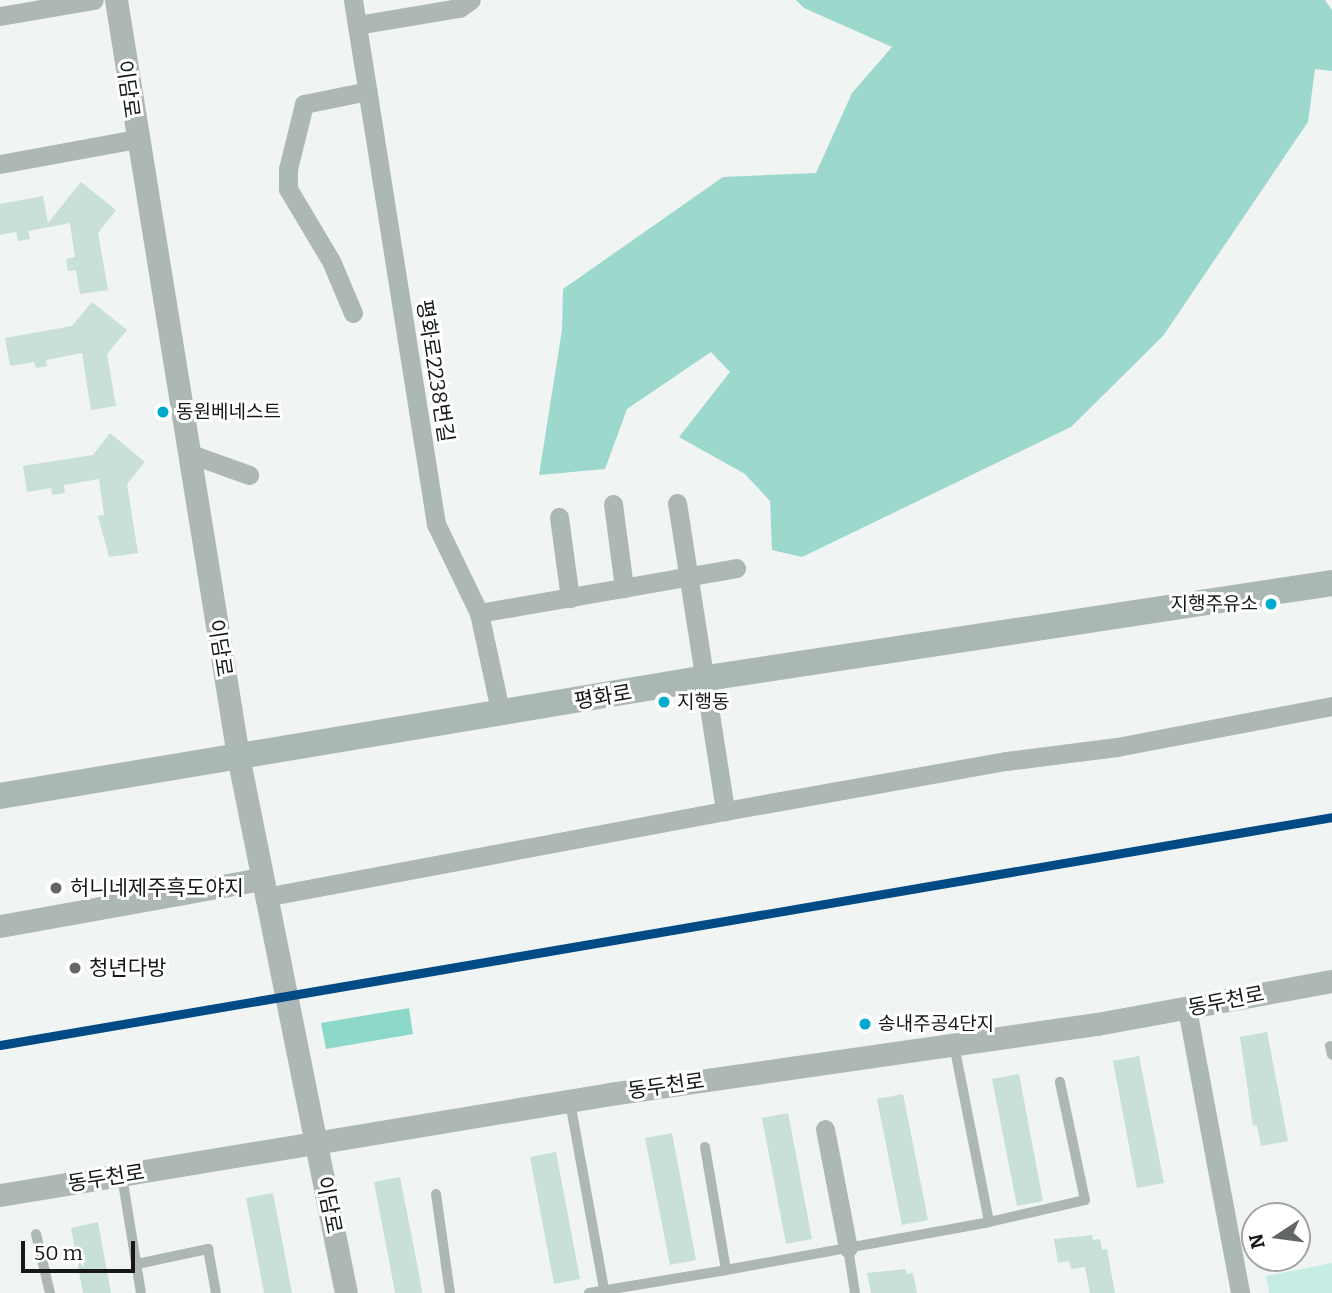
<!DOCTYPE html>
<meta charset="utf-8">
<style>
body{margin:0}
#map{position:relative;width:1332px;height:1293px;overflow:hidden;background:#f0f4f3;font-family:Bitter,"Noto Sans KR",serif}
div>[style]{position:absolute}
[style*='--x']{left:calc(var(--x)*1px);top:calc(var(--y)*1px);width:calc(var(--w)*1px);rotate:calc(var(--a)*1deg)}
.green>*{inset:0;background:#c5ede3}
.forest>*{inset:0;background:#9cd8cc}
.water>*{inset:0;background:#8dd9c9}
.building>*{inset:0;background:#c8dfda}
.service>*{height:10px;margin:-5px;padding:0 5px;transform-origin:5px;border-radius:5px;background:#adb8b6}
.minor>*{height:19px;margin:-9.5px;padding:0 9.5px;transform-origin:9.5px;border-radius:9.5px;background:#adb8b6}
.tertiary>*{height:23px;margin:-11.5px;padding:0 11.5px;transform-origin:11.5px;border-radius:11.5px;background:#adb8b6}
.secondary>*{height:26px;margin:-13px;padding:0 13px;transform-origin:13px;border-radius:13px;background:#aab7b3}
.metro-1>*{height:9px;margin:-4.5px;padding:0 4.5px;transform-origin:4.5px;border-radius:4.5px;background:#004a85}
.dots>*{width:19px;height:19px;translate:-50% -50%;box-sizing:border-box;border:4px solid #fff;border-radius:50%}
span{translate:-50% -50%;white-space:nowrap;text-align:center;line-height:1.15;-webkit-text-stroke:6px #fff;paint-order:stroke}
.bus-label{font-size:19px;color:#161918}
.left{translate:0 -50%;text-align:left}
.right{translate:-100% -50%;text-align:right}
.street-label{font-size:21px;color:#161918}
.poi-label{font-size:21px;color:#161918}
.north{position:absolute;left:1241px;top:1202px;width:70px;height:70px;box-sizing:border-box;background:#fff;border:2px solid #a2a3a3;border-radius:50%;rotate:257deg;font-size:19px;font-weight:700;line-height:28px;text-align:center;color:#161918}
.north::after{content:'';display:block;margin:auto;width:24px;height:32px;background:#626665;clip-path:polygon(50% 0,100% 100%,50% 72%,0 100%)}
.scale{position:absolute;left:21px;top:1241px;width:114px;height:32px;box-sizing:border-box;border:4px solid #161918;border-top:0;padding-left:9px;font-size:21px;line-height:24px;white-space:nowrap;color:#161918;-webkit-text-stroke:5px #fff;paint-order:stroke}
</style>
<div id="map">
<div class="green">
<div style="clip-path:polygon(1332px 1263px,1332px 1293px,1269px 1293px,1266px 1276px)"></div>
</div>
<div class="forest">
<div style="clip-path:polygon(796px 0,1325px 0,1332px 10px,1332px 71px,1315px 69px,1308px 122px,1163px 336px,1071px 427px,802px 557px,772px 550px,770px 501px,745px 474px,679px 437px,730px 372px,711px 352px,627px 409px,605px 469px,539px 475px,562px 330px,563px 289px,723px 177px,816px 173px,852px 93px,892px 47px,804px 8px)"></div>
</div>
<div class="water">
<div style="clip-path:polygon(409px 1008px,413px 1034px,326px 1049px,321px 1023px)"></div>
</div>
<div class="building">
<div style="clip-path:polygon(81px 182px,116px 210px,98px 233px,108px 290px,80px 294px,76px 270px,68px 271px,66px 259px,75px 257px,70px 223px,28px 231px,30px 239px,18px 241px,16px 232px,0 235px,0 204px,43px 196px,48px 223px)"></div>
<div style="clip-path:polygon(92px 302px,127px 330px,107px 354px,116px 406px,91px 410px,82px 353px,46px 360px,47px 366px,36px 368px,34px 362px,10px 366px,5px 338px,72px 326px)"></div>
<div style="clip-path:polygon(110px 433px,145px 462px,127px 484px,138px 553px,109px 557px,98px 516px,104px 515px,99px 479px,64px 485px,65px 493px,52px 495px,51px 488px,27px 492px,23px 466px,93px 455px)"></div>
<div style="clip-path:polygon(1267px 1032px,1288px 1141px,1261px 1146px,1257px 1125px,1253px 1126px,1240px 1037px)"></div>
<div style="clip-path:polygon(1139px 1056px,1164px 1183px,1137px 1188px,1113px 1061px)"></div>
<div style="clip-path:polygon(1019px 1074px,1043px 1201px,1017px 1206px,992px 1079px)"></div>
<div style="clip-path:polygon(903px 1094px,928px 1220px,902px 1225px,877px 1099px)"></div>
<div style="clip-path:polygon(788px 1113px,812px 1239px,786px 1244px,762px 1118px)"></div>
<div style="clip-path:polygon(672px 1133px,696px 1260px,670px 1265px,645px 1138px)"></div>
<div style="clip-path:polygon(556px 1152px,580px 1279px,554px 1284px,530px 1157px)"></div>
<div style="clip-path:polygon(400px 1177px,419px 1274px,422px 1293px,395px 1293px,391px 1271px,374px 1182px)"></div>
<div style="clip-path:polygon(273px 1193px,292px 1293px,264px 1293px,246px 1198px)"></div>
<div style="clip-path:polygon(98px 1222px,111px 1293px,83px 1293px,71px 1228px)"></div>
<div style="clip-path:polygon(1092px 1235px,1093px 1240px,1100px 1239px,1102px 1250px,1107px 1249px,1115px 1293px,1090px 1293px,1085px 1267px,1071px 1269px,1069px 1261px,1058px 1263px,1054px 1239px)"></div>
<div style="clip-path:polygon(906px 1269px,906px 1274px,913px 1273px,917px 1293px,871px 1293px,867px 1273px)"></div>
</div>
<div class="service">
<div style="--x:954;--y:1045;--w:180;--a:78.8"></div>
<div style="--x:989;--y:1222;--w:98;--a:-12.9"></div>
<div style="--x:1085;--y:1200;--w:121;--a:-102"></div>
<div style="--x:1330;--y:1046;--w:9;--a:77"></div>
<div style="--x:570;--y:1102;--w:191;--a:79.7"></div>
<div style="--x:705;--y:1147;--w:125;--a:80.3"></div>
<div style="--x:726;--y:1270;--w:267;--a:-10.3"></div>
<div style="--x:122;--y:1176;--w:119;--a:80.8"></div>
<div style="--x:436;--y:1194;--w:100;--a:82"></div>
<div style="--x:36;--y:1234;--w:61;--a:76.7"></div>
<div style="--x:848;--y:1248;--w:46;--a:81.2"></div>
<div style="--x:137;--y:1264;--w:73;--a:-11.9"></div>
<div style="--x:208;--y:1249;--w:45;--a:79.7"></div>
<div style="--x:589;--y:1293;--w:139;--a:-9.5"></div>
</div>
<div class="minor">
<div style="--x:353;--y:0;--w:531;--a:81"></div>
<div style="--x:436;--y:524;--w:99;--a:64.2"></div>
<div style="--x:479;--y:613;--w:104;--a:77.8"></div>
<div style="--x:0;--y:16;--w:95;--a:-9.7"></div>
<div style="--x:357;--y:25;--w:103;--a:-9.5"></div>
<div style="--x:459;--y:8;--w:14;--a:-34"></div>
<div style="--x:0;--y:164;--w:138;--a:-10.4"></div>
<div style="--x:353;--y:313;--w:56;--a:-112.9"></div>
<div style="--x:331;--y:261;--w:84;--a:-120.8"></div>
<div style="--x:288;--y:189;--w:20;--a:-90"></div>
<div style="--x:288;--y:169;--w:67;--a:-76.2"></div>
<div style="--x:304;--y:104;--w:65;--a:-11.5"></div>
<div style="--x:188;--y:453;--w:65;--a:19.8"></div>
<div style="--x:677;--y:503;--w:312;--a:81.1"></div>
<div style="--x:725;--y:811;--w:285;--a:-10.1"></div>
<div style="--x:1006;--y:761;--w:112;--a:-7.2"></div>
<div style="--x:1117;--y:747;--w:219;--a:-10.8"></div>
<div style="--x:613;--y:504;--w:85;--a:82.5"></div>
<div style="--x:559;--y:517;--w:82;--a:82.3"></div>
<div style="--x:479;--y:613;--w:261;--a:-9.9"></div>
<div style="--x:265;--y:897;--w:468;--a:-10.6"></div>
<div style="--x:1187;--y:1009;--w:289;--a:79.4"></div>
<div style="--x:825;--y:1129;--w:121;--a:79.1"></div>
</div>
<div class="tertiary">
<div style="--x:116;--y:0;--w:766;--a:80.83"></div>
<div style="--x:238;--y:756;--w:548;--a:78.63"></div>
<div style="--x:0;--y:926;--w:265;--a:-10.2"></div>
<div style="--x:0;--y:1195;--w:618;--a:-9.4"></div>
<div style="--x:610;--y:1094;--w:492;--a:-8.2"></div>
<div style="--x:1097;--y:1024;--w:239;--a:-10.4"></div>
</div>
<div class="secondary">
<div style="--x:0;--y:796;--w:717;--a:-9.48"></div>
<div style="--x:707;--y:678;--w:632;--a:-8.64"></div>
</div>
<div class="metro-1">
<div style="--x:0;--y:1045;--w:1351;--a:-9.71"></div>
</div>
<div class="dots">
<div style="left:163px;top:412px;background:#00a9ce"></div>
<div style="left:1271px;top:604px;background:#00a9ce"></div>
<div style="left:664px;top:702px;background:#00a9ce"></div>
<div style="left:56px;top:888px;background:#626665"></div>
<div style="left:75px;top:968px;background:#626665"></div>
<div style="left:865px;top:1024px;background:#00a9ce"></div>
</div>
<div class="bus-label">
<span class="left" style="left:176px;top:412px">동원베네스트</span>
<span class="right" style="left:1258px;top:604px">지행주유소</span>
<span class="left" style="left:677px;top:702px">지행동</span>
<span class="left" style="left:878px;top:1024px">송내주공4단지</span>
</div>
<div class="street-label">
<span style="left:128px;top:89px;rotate:82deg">이담로</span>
<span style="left:435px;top:371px;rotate:81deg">평화로2238번길</span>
<span style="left:220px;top:648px;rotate:81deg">이담로</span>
<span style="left:603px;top:697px;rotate:-10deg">평화로</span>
<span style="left:1226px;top:1001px;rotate:-11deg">동두천로</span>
<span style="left:666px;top:1086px;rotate:-8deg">동두천로</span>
<span style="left:106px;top:1178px;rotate:-9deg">동두천로</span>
<span style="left:329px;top:1205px;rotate:79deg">이담로</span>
</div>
<div class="poi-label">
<span class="left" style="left:70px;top:888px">허니네제주흑도야지</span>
<span class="left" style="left:89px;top:968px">청년다방</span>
</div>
<div class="north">N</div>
<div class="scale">50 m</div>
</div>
